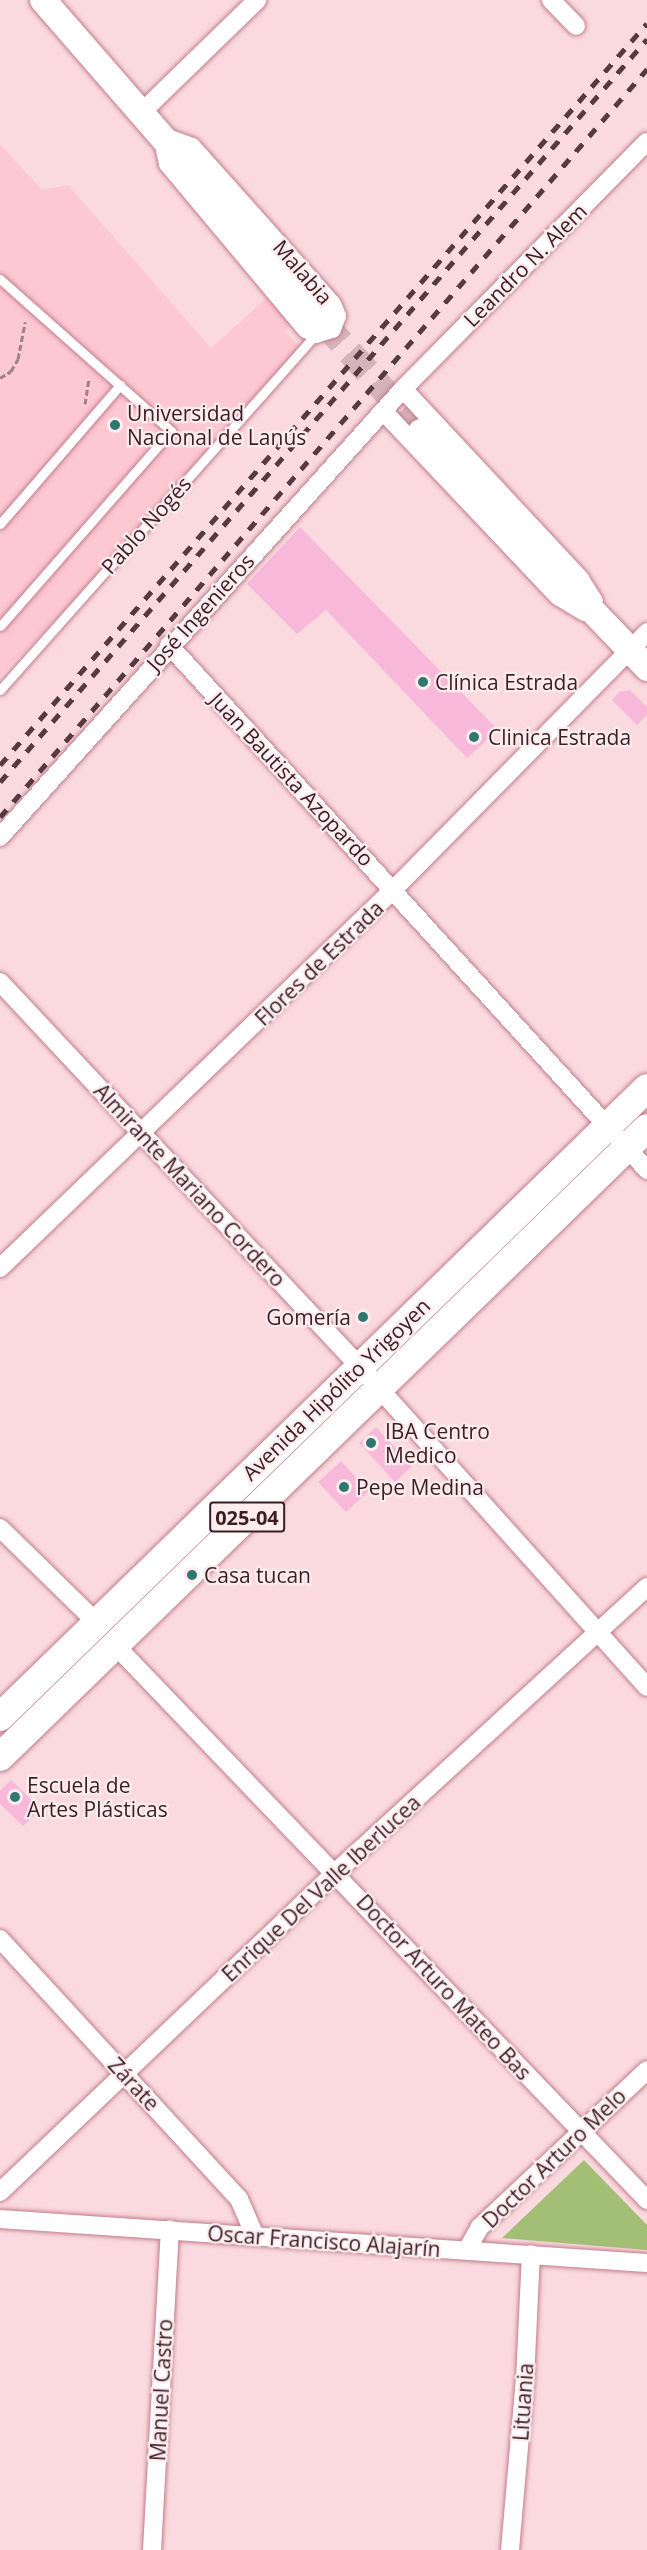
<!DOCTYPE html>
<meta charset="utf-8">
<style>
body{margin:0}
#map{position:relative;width:647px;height:2550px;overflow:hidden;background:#fadadf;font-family:"Open Sans",sans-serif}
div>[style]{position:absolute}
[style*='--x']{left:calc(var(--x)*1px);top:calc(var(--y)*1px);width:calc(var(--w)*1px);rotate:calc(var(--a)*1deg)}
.built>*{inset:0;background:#fcc8d2}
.green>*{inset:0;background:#a3bf75}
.building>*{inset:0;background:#f7b8da}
.secondary-tunnel>*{height:26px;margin-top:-13px;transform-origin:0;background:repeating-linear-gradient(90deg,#d4b4ba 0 26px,transparent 0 39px)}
.path>*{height:3px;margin-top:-1.5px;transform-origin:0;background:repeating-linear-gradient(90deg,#9e8085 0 6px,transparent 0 9px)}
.roads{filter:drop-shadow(0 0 2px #c37c8b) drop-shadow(0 0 2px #c37c8b)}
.service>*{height:9px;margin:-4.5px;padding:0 4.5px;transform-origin:4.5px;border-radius:4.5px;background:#fff}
.minor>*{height:18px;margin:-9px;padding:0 9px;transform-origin:9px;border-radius:9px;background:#fff}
.secondary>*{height:26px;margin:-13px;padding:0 13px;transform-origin:13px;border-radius:13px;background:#fff}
.primary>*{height:28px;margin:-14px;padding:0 14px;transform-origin:14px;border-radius:14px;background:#fff}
.rail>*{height:4.5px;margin-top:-2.25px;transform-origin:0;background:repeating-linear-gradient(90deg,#563a40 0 10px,transparent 0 20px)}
.dots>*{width:16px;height:16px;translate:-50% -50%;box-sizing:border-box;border:3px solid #fcecee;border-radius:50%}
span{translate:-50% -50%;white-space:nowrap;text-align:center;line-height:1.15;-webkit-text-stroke:4.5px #fcecee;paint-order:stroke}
.shield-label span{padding:2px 4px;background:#fcecee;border:2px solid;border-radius:4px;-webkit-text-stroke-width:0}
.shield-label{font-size:20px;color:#3a1e24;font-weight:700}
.street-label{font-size:21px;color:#3a1e24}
.poi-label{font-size:21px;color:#3a1e24}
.left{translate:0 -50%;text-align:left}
.right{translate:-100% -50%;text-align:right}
</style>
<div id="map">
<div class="built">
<div style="clip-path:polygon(0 144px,42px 190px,68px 185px,211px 348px,272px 293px,293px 317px,285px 331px,300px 348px,74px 602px,0 676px)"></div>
</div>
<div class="green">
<div style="clip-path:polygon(584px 2160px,647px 2225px,647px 2250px,502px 2238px)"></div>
</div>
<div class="building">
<div style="clip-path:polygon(300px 527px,498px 730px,467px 758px,326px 610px,297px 634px,247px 584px)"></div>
<div style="clip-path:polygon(630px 690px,647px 707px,647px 715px,637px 725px,612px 700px,619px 692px)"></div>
<div style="clip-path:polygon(376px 1427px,412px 1466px,395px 1482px,359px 1443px)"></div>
<div style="clip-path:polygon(341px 1461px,369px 1491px,346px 1512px,318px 1482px)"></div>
<div style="clip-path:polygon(11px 1780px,41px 1809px,23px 1826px,0 1804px,0 1791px)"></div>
</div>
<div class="secondary-tunnel">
<div style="--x:324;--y:323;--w:146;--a:48.3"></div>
</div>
<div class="path">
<div style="--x:0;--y:378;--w:13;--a:-32"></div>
<div style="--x:11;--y:371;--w:14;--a:-60"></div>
<div style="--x:18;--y:359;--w:38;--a:-79"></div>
<div style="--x:85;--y:404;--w:26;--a:-81"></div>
</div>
<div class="roads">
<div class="service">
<div style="--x:0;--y:279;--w:229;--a:41.6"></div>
<div style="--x:171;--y:431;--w:259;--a:131.2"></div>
<div style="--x:0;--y:524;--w:184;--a:-49.2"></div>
<div style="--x:0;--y:690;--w:476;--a:-48.4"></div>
</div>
<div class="minor">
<div style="--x:551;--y:0;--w:36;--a:46"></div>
<div style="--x:142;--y:112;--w:161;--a:-44.2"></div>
<div style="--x:162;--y:136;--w:32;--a:20"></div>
<div style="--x:192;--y:147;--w:210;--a:48.3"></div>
<div style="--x:332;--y:304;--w:13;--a:67"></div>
<div style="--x:337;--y:316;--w:14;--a:111"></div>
<div style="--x:332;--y:329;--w:17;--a:163"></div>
<div style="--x:316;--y:334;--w:11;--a:-153"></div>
<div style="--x:306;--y:329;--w:215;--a:-129.9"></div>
<div style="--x:168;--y:164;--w:29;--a:-102"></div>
<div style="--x:403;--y:389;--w:260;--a:47"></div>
<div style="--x:580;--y:579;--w:26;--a:58"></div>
<div style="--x:383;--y:411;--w:255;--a:46.6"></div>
<div style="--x:558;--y:596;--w:31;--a:31"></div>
<div style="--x:169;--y:645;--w:710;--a:47.68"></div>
<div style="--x:0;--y:837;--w:603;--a:-48.03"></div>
<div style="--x:403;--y:389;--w:347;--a:-45.4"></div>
<div style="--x:0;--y:982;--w:526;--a:46.93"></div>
<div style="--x:359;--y:1366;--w:431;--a:48.1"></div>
<div style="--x:0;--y:1268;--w:547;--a:-43.89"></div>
<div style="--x:394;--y:889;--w:361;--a:-45.4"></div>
<div style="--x:0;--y:1528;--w:134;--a:44.4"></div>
<div style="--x:115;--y:1645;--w:769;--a:46.21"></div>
<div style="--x:0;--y:1939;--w:353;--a:47.4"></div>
<div style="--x:239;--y:2199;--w:40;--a:66.6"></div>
<div style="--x:0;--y:2192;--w:464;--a:-43.6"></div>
<div style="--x:336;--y:1872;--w:422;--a:-42.5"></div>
<div style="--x:0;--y:2219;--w:648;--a:3.89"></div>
<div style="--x:467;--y:2250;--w:26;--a:-61"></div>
<div style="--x:480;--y:2227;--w:229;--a:-43.2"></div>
<div style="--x:152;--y:2550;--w:321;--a:-86.8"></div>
<div style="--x:510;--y:2550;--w:171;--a:-85"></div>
<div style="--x:525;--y:2380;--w:126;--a:-87.3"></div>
</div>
<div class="secondary">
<div style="--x:43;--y:0;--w:428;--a:49"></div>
<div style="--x:421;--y:432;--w:327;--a:46.2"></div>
</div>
<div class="primary">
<div style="--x:0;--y:1717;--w:902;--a:-44.19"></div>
<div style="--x:0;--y:1757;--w:902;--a:-44.19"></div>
</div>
</div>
<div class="rail">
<div style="--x:0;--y:765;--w:984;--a:-48.91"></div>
<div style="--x:0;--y:782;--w:985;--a:-48.95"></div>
<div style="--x:0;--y:817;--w:989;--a:-49.14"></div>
</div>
<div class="dots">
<div style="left:115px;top:425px;background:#30776f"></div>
<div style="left:423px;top:682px;background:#30776f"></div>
<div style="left:474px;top:737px;background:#30776f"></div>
<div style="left:363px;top:1317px;background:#30776f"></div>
<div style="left:371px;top:1443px;background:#30776f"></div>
<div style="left:344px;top:1487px;background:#30776f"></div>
<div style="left:192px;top:1575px;background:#30776f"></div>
<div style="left:15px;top:1797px;background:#30776f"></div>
</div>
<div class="shield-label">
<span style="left:247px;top:1517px">025-04</span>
</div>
<div class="street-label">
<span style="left:525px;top:265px;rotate:-45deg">Leandro N. Alem</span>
<span style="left:303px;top:272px;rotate:49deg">Malabia</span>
<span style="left:146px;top:525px;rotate:-48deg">Pablo Nogés</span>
<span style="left:200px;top:612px;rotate:-48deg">José Ingenieros</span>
<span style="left:292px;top:779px;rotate:47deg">Juan Bautista Azopardo</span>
<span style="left:319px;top:963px;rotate:-44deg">Flores de Estrada</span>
<span style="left:190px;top:1185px;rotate:47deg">Almirante Mariano Cordero</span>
<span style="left:336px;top:1389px;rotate:-44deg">Avenida Hipólito Yrigoyen</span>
<span style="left:321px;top:1888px;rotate:-43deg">Enrique Del Valle Iberlucea</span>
<span style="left:444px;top:1987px;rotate:47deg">Doctor Arturo Mateo Bas</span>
<span style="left:134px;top:2084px;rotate:47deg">Zárate</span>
<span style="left:554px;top:2158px;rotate:-44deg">Doctor Arturo Melo</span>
<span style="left:324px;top:2241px;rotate:4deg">Oscar Francisco Alajarín</span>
<span style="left:161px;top:2390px;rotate:-87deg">Manuel Castro</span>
<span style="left:523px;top:2402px;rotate:-86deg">Lituania</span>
</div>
<div class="poi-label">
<span class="left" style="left:127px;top:425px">Universidad<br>Nacional de Lanús</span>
<span class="left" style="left:435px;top:682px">Clínica Estrada</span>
<span class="left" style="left:488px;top:737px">Clinica Estrada</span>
<span class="right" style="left:351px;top:1317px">Gomería</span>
<span class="left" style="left:385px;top:1443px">IBA Centro<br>Medico</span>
<span class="left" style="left:356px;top:1487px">Pepe Medina</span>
<span class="left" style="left:204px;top:1575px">Casa tucan</span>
<span class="left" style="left:27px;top:1797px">Escuela de<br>Artes Plásticas</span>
</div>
</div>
